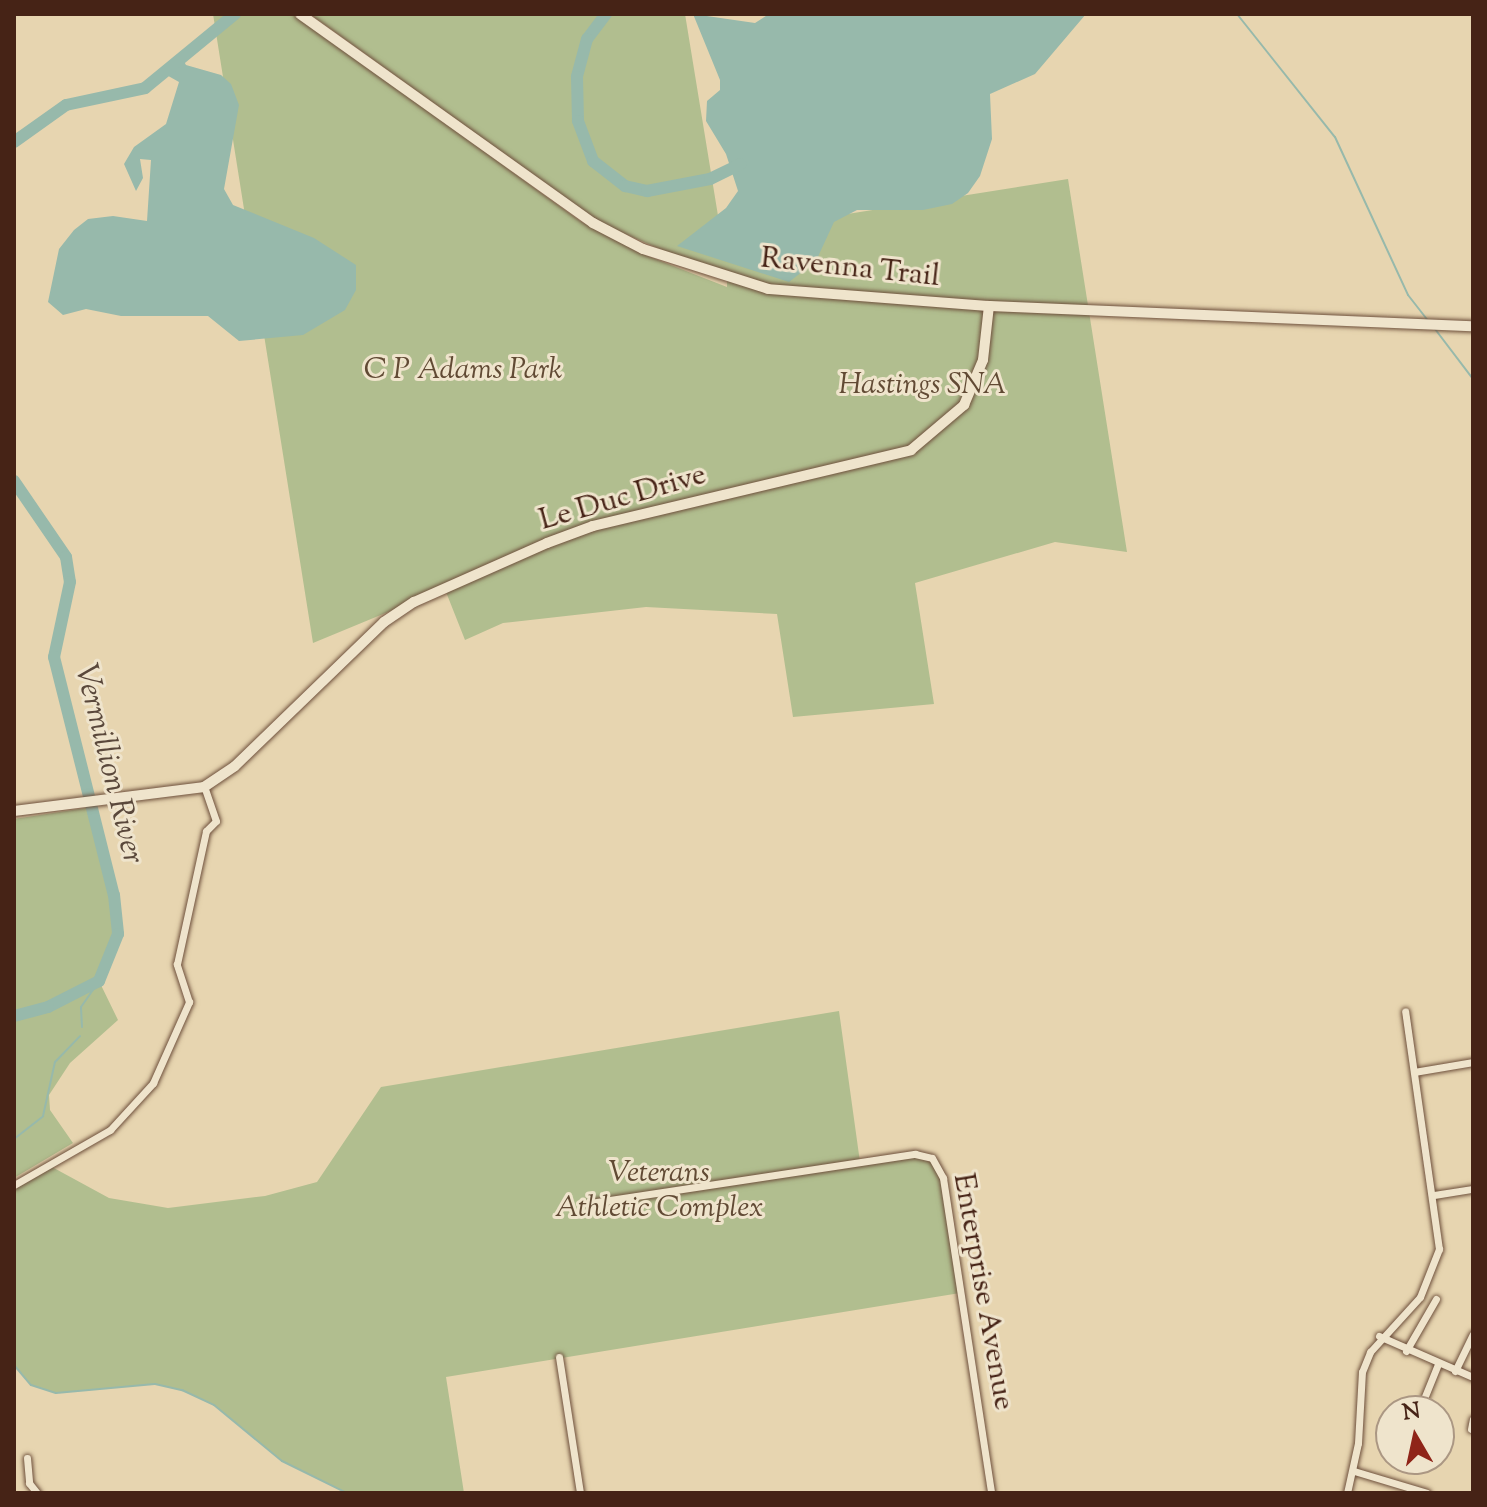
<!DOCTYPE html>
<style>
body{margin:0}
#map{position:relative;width:1487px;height:1507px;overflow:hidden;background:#e7d5b0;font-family:"Sorts Mill Goudy",serif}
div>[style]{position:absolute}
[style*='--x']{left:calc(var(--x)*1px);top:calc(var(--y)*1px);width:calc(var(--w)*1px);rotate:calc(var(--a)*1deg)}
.green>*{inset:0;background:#b1be8f}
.water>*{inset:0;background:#97b9ab}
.stream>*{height:2px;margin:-1px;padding:0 1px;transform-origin:1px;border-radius:1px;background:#97b9ab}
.river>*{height:12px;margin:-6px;padding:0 6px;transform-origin:6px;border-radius:6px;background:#97b9ab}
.roads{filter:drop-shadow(0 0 2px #6e503c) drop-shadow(0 0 2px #6e503c)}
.street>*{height:7px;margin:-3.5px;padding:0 3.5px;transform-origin:3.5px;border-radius:3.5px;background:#efe4cc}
.secondary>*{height:10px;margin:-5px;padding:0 5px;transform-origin:5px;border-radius:5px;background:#efe4cc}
span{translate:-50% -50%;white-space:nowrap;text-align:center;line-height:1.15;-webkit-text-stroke:6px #efe4cc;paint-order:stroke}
.street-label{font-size:30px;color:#462316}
.park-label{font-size:30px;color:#614a34;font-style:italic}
.water-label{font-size:32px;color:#5a483b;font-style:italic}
.frame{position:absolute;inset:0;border:16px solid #462316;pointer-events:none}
.north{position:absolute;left:1375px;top:1395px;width:80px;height:80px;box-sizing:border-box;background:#efe4cc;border:2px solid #ab9783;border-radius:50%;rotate:351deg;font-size:22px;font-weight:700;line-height:32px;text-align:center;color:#462316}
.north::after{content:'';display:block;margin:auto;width:28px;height:36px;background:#8f2418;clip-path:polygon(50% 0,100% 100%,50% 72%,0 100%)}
</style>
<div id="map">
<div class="green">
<div style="clip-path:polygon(213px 14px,294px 14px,580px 221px,640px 253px,727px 287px,727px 278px,600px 223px,310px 14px,685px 14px,721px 234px,1068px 179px,1127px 552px,1055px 542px,915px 583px,934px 704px,793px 717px,777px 614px,646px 607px,503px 623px,465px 640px,446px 592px,622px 515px,313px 643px)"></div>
<div style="clip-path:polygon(92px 807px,118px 934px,99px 981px,118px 1020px,70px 1063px,49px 1095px,50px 1110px,73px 1143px,14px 1178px,14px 819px)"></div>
<div style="clip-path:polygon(839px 1011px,860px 1162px,924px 1154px,939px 1166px,960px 1293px,446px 1377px,464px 1493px,347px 1493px,282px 1461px,214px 1405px,182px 1390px,155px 1384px,56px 1393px,31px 1385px,14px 1365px,14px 1190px,52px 1167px,109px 1198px,168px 1208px,265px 1196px,317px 1182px,381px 1087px)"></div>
</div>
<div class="water">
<div style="clip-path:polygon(693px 14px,755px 23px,769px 14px,1086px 14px,1035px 74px,990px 94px,992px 139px,980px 176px,968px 193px,952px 204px,923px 210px,857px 210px,834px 222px,816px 261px,789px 282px,677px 246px,726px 208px,738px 191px,726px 154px,706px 121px,707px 101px,720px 90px,720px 80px)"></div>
<div style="clip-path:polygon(182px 58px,186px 65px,221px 75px,231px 84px,239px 105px,224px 189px,233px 205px,314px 238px,356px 265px,356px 290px,345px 310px,303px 335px,239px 341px,208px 316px,121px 316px,86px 309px,63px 315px,48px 302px,59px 249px,74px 230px,88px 219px,113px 216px,147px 221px,151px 160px,140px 159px,143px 178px,136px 191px,124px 164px,134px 147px,166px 124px,179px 82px,163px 73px)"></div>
</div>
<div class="stream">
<div style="--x:1237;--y:14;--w:157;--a:51.5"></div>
<div style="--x:1335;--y:137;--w:174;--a:65.2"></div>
<div style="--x:1408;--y:295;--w:33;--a:52"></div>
<div style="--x:1435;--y:329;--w:63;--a:52.8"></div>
<div style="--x:82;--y:1027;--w:20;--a:-93"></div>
<div style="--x:81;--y:1007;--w:32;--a:-55"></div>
<div style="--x:14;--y:1139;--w:37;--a:-38"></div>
<div style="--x:43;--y:1116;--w:55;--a:-77.5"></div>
<div style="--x:55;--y:1062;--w:36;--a:-46"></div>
<div style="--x:14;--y:1365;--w:26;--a:50"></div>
<div style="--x:31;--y:1385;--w:26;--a:18"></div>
<div style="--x:56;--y:1393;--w:99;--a:-5.2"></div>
<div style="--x:155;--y:1384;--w:28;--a:13"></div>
<div style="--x:182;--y:1390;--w:35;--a:25"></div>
<div style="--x:214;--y:1405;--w:88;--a:39.5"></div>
<div style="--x:282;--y:1461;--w:72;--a:26.2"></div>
</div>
<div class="river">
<div style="--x:606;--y:14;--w:31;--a:127"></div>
<div style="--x:587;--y:39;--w:39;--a:105"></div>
<div style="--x:577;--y:77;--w:44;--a:88.7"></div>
<div style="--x:578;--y:121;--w:43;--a:69.4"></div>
<div style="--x:593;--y:161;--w:41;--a:38"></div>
<div style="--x:625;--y:186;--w:23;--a:13"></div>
<div style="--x:647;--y:191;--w:64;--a:-10.8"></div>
<div style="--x:710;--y:179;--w:34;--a:-26"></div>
<div style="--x:14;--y:142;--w:64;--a:-35.4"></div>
<div style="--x:66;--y:105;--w:81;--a:-12.1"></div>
<div style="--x:145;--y:88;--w:117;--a:-39.4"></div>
<div style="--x:14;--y:481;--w:92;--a:55.6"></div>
<div style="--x:66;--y:557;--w:25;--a:81"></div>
<div style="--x:70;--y:582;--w:77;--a:102"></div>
<div style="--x:54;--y:657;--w:245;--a:75.9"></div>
<div style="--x:114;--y:895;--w:39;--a:84"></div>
<div style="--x:118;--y:934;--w:51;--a:112"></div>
<div style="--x:99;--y:981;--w:57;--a:153"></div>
<div style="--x:48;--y:1007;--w:35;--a:165"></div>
</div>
<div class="roads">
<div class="street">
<div style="--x:1414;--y:1072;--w:60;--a:-9.6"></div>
<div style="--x:14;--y:1185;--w:111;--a:-29.8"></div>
<div style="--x:110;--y:1130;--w:64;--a:-47.5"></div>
<div style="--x:153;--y:1083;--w:89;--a:-66"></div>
<div style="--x:189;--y:1002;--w:40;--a:-108"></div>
<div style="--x:177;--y:964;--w:136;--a:-77.7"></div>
<div style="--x:206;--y:831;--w:14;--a:-45"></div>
<div style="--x:216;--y:821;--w:36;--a:-109"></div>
<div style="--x:1434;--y:1195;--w:39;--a:-9"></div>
<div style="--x:590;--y:1203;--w:329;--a:-8.6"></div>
<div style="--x:915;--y:1154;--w:17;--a:13"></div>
<div style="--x:932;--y:1158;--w:23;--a:61"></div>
<div style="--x:943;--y:1178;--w:319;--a:81.3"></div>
<div style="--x:1379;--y:1336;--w:103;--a:23.6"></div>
<div style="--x:1406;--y:1351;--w:60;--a:-60"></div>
<div style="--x:559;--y:1357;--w:138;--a:81.2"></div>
<div style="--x:1455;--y:1371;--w:41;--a:-64.1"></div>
<div style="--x:1419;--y:1411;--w:51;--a:-68"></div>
<div style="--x:1471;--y:1429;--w:10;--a:-79"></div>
<div style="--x:27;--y:1458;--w:25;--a:85"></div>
<div style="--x:29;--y:1483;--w:13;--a:51"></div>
<div style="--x:1354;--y:1471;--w:76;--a:16.8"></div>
<div style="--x:1347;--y:1493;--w:51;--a:-77.6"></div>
<div style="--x:1358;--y:1443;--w:71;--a:-86.8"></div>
<div style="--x:1362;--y:1372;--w:22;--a:-68"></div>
<div style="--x:1370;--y:1352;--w:74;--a:-47.7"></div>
<div style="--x:1420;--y:1297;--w:52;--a:-68.4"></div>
<div style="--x:1439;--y:1249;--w:240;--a:-98.1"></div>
</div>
<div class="secondary">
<div style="--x:300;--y:14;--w:360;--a:35.5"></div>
<div style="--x:593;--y:223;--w:56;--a:27.5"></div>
<div style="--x:643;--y:249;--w:131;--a:17.7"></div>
<div style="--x:768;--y:289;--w:222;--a:4.4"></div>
<div style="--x:989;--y:306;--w:484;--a:2.4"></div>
<div style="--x:14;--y:811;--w:192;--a:-7.2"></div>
<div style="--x:204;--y:787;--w:37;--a:-34"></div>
<div style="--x:235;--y:766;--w:207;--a:-44"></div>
<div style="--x:384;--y:622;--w:36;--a:-34"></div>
<div style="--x:414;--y:602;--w:145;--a:-23.9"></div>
<div style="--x:547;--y:543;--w:49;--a:-20.3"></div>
<div style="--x:593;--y:526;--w:327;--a:-13.4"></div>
<div style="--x:911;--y:450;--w:70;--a:-40.3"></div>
<div style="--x:964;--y:405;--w:49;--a:-67.1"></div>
<div style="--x:983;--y:360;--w:54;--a:-83.7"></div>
</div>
</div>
<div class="street-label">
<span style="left:850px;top:269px;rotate:6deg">Ravenna Trail</span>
<span style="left:623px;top:499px;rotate:-16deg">Le Duc Drive</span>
<span style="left:982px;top:1292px;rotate:80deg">Enterprise Avenue</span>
</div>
<div class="park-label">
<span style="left:463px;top:371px">C P Adams Park</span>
<span style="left:922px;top:386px">Hastings SNA</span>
<span style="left:659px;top:1191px">Veterans<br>Athletic Complex</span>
</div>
<div class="water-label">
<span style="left:108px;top:764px;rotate:76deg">Vermillion River</span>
</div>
<div class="frame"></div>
<div class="north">N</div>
</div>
